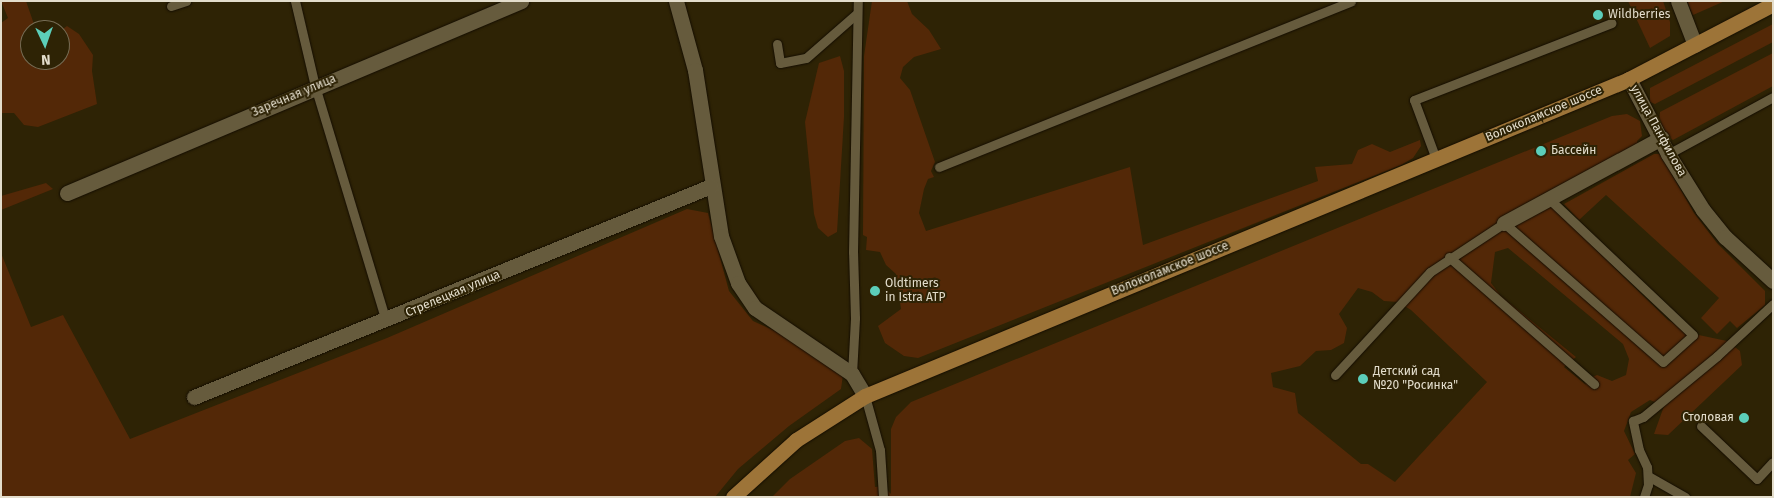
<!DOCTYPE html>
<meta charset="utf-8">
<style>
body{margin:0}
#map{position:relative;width:1774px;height:498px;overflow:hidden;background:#2e2305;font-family:"Fira Sans",sans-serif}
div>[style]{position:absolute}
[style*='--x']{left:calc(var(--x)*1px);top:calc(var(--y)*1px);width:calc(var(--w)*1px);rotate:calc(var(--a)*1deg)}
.green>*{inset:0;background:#532807}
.roads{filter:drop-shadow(0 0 1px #140d00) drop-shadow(0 0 1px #140d00)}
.service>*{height:9px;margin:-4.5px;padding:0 4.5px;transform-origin:4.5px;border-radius:4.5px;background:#665b3d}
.minor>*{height:15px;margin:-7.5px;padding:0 7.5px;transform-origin:7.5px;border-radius:7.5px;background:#665b3d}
.primary>*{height:15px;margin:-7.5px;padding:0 7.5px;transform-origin:7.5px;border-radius:7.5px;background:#9d7438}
.dots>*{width:14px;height:14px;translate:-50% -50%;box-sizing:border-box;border:2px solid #2e2305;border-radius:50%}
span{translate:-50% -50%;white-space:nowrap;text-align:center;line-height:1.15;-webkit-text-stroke:4px #2e2305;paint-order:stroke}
.poi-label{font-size:12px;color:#e3ddcc}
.left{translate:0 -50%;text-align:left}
.right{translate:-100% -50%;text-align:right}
.street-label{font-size:12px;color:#e3ddcc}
.frame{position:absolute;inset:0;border:2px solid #e3ddcc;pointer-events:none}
.north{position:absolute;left:20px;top:20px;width:50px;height:50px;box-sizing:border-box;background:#2e2305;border:1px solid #766d55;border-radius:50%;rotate:177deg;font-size:14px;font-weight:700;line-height:20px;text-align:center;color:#e3ddcc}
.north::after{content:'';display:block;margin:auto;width:18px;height:22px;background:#5cceba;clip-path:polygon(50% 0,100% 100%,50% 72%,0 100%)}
</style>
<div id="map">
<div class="green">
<div style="clip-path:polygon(1px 1px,26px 1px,36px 30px,30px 30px,30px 60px,60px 60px,60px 31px,67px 26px,79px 34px,93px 55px,92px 71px,97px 104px,38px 127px,24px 125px,14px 113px,1px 113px,1px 23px,8px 18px)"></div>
<div style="clip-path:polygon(872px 1px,907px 1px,912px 14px,929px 30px,941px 49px,914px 57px,903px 67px,900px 78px,910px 90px,935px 162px,931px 171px,934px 177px,928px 179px,924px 189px,919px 213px,926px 231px,1130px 167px,1143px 245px,1318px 181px,1315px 167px,1352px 164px,1358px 150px,1372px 144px,1390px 152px,1420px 140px,1421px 146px,1413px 158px,1401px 165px,918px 358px,904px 356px,885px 343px,878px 326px,901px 309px,896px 274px,886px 265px,880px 252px,866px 250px,867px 237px,863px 235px,864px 56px)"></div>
<div style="clip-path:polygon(1628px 1px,1663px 1px,1670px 22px,1670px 36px,1650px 48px)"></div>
<div style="clip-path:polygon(1687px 1px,1725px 1px,1693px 15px)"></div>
<div style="clip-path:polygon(1773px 24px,1773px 42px,1655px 104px,1650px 102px,1650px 88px)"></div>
<div style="clip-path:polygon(1773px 53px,1773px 86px,1673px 140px,1666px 135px,1659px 125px,1660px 112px)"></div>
<div style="clip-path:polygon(840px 56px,844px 71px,844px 117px,837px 232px,828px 237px,818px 228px,814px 214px,805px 122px,819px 63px)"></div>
<div style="clip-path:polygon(evenodd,1627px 114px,1640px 121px,1642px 136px,1637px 141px,1639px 147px,1551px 206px,1668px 320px,1694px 334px,1727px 341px,1740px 351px,1742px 365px,1668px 435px,1654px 434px,1664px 406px,1650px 400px,1631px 412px,1624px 431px,1635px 454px,1628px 460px,1636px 473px,1630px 497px,772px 497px,790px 479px,845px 441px,859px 438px,872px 449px,875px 487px,883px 486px,891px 494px,891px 429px,896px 417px,911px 402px,1612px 116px,1627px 114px,1508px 248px,1623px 344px,1629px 359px,1626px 375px,1612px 381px,1597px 375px,1584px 381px,1586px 385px,1564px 367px,1576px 357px,1501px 296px,1491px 283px,1495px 252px,1508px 248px,1627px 114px,1358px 288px,1372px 292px,1384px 301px,1398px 302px,1411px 310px,1487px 382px,1395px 482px,1368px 464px,1361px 464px,1298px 413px,1295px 393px,1273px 387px,1271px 373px,1300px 366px,1316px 351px,1331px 350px,1344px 343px,1347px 328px,1339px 314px,1358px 288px)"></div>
<div style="clip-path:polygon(1654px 154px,1660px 154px,1694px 213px,1717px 243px,1765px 291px,1765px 305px,1737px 328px,1730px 321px,1717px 334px,1701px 318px,1719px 298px,1606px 195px,1579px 220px,1564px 204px)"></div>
<div style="clip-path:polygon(46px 183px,53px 189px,1px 210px,1px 196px)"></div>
<div style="clip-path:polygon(687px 209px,708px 213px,729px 291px,753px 321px,828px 355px,844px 368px,841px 389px,789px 426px,738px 469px,715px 497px,1px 497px,1px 253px,31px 327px,63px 315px,130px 439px,387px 338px)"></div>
</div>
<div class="roads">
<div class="service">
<div style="--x:295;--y:1;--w:87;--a:76.8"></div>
<div style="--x:315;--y:86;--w:245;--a:73.2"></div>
<div style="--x:171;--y:6;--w:16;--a:-18"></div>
<div style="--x:777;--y:44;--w:19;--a:81"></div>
<div style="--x:780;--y:63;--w:26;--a:-11"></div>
<div style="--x:806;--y:58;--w:67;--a:-41.3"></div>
<div style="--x:1668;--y:154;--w:119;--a:-28.5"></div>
<div style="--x:1436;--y:159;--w:63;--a:-110.4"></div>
<div style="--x:1414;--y:100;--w:212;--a:-21.3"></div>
<div style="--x:939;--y:167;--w:444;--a:-21.9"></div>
<div style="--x:1449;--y:257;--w:193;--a:41.2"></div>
<div style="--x:852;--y:374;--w:56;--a:-86.9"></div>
<div style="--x:855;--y:318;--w:66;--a:-91.7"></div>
<div style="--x:853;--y:252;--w:251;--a:-88.9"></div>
<div style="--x:1335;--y:375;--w:140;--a:-47.3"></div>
<div style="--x:1430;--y:272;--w:89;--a:-33.5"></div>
<div style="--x:1504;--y:223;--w:211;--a:41.2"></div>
<div style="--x:1663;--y:362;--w:40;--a:-42"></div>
<div style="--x:1693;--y:335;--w:197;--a:-136.6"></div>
<div style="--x:865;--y:396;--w:56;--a:74.5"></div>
<div style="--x:880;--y:450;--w:47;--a:86.3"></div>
<div style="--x:1701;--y:426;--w:77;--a:43.4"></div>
<div style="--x:1757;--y:479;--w:23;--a:-47"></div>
<div style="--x:1648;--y:476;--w:43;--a:29.6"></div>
<div style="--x:1644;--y:497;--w:13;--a:-72"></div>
<div style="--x:1648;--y:485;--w:18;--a:-93"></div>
<div style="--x:1647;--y:467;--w:19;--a:-115"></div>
<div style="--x:1639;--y:450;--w:30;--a:-102"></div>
<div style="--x:1633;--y:421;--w:11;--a:-22"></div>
<div style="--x:1643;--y:417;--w:96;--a:-39.5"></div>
<div style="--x:1717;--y:356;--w:76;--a:-42.9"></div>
</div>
<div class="minor">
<div style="--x:676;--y:1;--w:72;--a:74.6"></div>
<div style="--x:695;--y:70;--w:168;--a:81.1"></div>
<div style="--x:721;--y:236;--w:50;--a:70.1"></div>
<div style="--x:738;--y:283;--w:30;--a:56"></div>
<div style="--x:755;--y:308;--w:117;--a:34.2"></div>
<div style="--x:852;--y:374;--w:26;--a:59"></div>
<div style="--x:1678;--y:1;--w:47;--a:68.9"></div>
<div style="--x:1629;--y:79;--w:85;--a:62.5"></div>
<div style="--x:1668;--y:154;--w:66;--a:58"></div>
<div style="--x:1703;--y:210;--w:35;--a:51"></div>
<div style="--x:1725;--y:237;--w:65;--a:42.5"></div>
<div style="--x:67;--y:193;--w:493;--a:-22.9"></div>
<div style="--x:1504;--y:223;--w:179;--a:-28.4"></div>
<div style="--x:194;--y:397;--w:558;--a:-22.2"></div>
</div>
<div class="primary">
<div style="--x:733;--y:497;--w:85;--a:-42.1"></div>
<div style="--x:796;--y:440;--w:82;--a:-32.5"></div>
<div style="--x:865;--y:396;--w:827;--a:-22.53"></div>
<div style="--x:1629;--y:79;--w:162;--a:-27.5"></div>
</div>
</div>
<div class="dots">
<div style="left:1598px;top:15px;background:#5cceba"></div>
<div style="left:1541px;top:151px;background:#5cceba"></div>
<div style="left:875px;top:291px;background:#5cceba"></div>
<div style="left:1363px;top:379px;background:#5cceba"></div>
<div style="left:1744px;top:418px;background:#5cceba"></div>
</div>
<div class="poi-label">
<span class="left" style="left:1608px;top:15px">Wildberries</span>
<span class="left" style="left:1551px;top:151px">Бассейн</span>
<span class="left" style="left:885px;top:291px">Oldtimers<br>in Istra ATP</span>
<span class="left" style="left:1373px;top:379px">Детский сад<br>№20 "Росинка"</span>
<span class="right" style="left:1734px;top:418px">Столовая</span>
</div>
<div class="street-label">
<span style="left:294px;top:96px;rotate:-23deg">Заречная улица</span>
<span style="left:1544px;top:114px;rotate:-23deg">Волоколамское шоссе</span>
<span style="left:1658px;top:131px;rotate:61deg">улица Панфилова</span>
<span style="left:1170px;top:269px;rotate:-22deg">Волоколамское шоссе</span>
<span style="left:453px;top:294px;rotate:-23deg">Стрелецкая улица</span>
</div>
<div class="frame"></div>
<div class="north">N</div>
</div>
